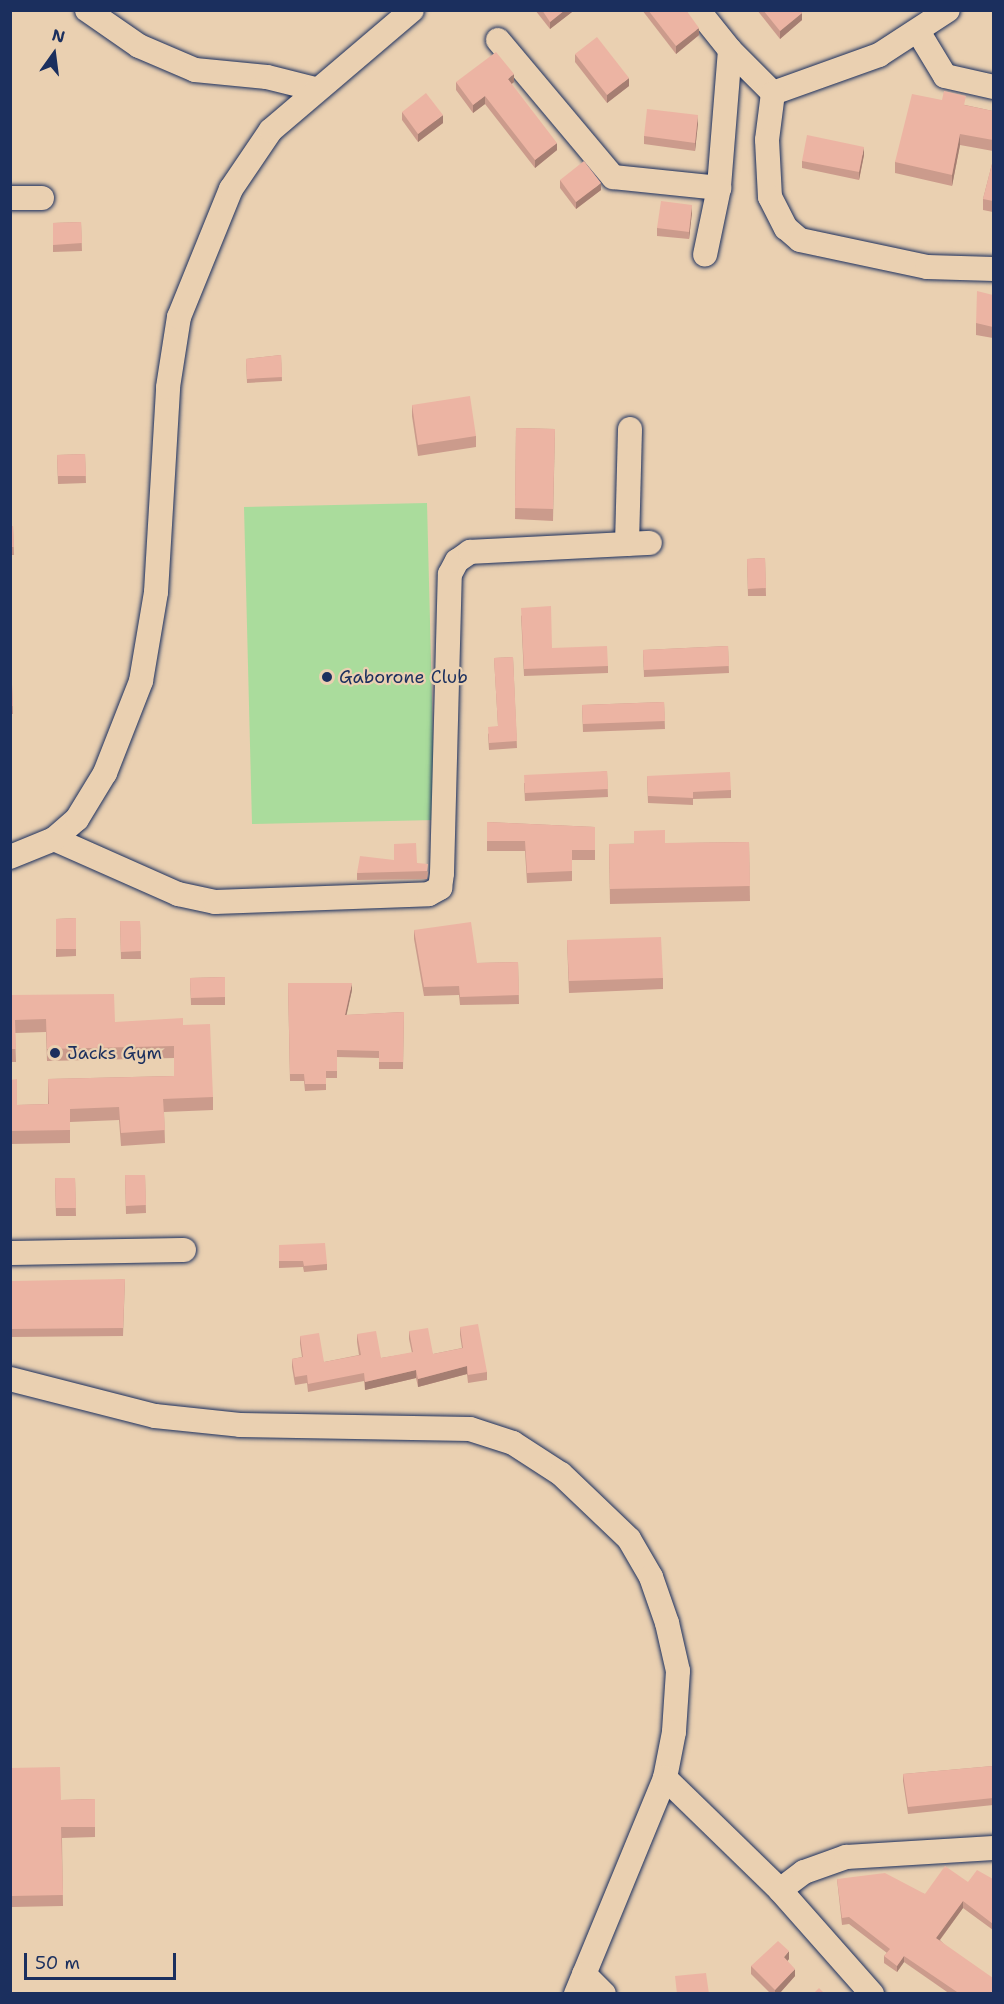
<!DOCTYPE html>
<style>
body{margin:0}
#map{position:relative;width:1004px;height:2004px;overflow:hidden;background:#ead0b1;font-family:"Shantell Sans",sans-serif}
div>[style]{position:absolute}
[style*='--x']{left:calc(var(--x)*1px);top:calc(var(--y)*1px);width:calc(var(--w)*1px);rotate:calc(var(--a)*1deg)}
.green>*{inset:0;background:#aadc9c}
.roads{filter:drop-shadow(0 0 2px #1b2f5e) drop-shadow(0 0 2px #1b2f5e)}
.minor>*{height:24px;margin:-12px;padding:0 12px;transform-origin:12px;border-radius:12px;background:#ead0b1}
.wall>*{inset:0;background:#cb9b8c}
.shaded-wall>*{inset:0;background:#a57e72}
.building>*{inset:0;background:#ecb4a3}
.dots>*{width:16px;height:16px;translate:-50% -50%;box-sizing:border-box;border:3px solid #ead0b1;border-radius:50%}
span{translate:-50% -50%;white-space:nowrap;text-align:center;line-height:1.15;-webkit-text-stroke:4.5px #ead0b1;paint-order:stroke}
.poi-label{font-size:18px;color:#1b2f5e}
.left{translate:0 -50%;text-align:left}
.frame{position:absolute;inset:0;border:12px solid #1b2f5e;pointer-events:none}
.north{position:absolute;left:24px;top:24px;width:60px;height:60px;-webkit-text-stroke:4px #ead0b1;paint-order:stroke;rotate:14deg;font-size:16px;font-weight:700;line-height:24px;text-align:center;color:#1b2f5e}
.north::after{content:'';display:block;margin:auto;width:21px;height:27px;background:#1b2f5e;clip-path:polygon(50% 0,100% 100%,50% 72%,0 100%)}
.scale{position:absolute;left:24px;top:1953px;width:152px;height:27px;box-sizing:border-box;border:3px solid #1b2f5e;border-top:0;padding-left:8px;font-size:18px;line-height:21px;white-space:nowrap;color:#1b2f5e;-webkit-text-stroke:4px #ead0b1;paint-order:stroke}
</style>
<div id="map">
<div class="green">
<div style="clip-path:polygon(427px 503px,435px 820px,252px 824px,244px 507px)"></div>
</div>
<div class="roads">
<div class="minor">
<div style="--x:87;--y:10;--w:63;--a:34.7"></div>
<div style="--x:139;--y:46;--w:61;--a:23.2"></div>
<div style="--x:195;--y:70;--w:72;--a:5.6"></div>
<div style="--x:267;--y:77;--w:49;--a:14"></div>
<div style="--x:698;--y:10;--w:51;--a:51.3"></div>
<div style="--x:730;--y:50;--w:138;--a:94.6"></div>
<div style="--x:719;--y:188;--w:68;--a:101.8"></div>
<div style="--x:919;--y:33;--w:50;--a:58.8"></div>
<div style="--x:945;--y:76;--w:50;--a:12.7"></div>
<div style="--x:498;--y:40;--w:179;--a:50"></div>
<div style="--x:613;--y:177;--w:107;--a:5.9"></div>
<div style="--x:730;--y:50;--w:61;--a:45"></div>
<div style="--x:773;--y:93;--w:113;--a:-19.7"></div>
<div style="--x:879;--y:55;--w:82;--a:-33.1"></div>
<div style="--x:773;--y:93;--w:47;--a:97.3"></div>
<div style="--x:767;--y:140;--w:57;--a:87"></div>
<div style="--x:770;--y:197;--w:35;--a:63"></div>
<div style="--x:786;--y:228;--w:18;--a:41"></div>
<div style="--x:800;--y:240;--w:130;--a:12"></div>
<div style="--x:927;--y:267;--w:67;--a:1.7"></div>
<div style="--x:10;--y:198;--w:32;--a:0"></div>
<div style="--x:627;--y:544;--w:115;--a:-88.5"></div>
<div style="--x:54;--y:839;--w:136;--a:23.9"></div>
<div style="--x:178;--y:894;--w:38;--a:12"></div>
<div style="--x:215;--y:902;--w:214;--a:-2.1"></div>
<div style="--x:429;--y:894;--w:13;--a:-29"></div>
<div style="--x:440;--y:888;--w:15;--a:-82"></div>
<div style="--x:442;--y:873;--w:299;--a:-88.5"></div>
<div style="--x:450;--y:574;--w:15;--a:-62"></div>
<div style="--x:457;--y:561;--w:16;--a:-35"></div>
<div style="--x:470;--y:552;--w:180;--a:-2.9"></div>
<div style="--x:10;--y:857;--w:48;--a:-22.2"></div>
<div style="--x:54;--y:839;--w:30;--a:-41"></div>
<div style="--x:77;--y:819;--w:54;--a:-58.7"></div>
<div style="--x:105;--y:773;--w:99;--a:-68.6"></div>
<div style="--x:141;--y:681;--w:90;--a:-80.4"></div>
<div style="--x:156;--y:592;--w:205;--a:-86.6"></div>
<div style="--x:168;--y:387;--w:71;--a:-81.1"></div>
<div style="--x:179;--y:317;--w:138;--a:-67.9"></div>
<div style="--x:231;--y:189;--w:71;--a:-55.9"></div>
<div style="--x:271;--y:130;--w:185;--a:-40.4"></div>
<div style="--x:10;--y:1253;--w:174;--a:-1"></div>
<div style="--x:10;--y:1379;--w:150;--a:14.3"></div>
<div style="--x:155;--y:1416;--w:85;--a:6"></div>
<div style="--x:240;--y:1425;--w:230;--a:1"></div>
<div style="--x:470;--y:1429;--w:45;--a:18"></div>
<div style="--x:513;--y:1443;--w:57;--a:32.9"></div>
<div style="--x:561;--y:1474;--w:94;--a:43.7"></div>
<div style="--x:629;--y:1539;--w:44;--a:59.9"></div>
<div style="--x:651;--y:1577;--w:49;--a:70.8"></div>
<div style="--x:667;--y:1623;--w:49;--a:77.1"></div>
<div style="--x:678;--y:1671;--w:61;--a:93.8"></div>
<div style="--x:674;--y:1732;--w:47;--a:101.1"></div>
<div style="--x:665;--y:1778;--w:234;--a:112.4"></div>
<div style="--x:665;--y:1778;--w:161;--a:44.2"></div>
<div style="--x:780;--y:1890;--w:139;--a:48.5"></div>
<div style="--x:780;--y:1890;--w:30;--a:-37"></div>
<div style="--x:804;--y:1872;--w:45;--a:-19.7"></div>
<div style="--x:846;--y:1857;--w:148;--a:-3.5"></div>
<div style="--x:584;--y:1974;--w:28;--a:45"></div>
</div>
</div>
<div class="wall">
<div style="clip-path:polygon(535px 10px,572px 10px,572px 12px,550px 29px)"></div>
<div style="clip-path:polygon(642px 10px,686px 10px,699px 35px,676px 54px)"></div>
<div style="clip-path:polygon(757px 10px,801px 10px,802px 20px,780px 39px)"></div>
<div style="clip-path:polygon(575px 54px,629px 86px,607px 103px,575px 62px)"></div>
<div style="clip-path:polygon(456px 82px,514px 82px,511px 84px,557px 150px,535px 168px,485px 104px,473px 113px,456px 90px)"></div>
<div style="clip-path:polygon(942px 100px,993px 111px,993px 151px,960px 145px,952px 186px,895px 173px,895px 162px)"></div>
<div style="clip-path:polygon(402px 112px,443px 123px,418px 142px,402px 120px)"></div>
<div style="clip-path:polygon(698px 123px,695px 151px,644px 144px,644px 136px)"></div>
<div style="clip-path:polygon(864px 155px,859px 180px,802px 168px,802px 161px)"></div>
<div style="clip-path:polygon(993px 160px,993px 212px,983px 210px,983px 199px)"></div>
<div style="clip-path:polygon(560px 180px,601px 190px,576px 209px,560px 188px)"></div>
<div style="clip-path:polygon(692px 212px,689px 239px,657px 236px,657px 228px)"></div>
<div style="clip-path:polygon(81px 222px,82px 251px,53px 252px,53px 223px)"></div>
<div style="clip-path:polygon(993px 295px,993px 338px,976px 335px,976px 323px)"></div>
<div style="clip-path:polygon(281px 355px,282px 381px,247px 383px,246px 359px)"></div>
<div style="clip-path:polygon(412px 405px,476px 436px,476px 447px,418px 456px,412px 416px)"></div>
<div style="clip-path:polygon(516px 428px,555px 429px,553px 521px,515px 519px)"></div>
<div style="clip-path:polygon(85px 454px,86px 483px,58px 484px,57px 455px)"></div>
<div style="clip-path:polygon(10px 526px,13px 526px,14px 555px,10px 555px)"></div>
<div style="clip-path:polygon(765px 558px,766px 596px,748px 596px,747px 559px)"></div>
<div style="clip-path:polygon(521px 615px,552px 648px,608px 666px,608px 673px,524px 676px)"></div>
<div style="clip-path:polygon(728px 646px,729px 673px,644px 677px,643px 650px)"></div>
<div style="clip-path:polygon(513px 657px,517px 748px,489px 750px,488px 734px,498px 726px,494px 658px)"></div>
<div style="clip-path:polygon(10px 685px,12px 685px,13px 714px,10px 714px)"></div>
<div style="clip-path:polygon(664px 702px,665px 729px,583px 732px,582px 705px)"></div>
<div style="clip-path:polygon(607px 771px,608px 797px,525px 801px,524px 783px)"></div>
<div style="clip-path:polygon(647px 776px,731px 790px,731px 798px,693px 799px,693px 805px,648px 803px)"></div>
<div style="clip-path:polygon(487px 822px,595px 827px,595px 860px,572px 860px,572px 881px,527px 883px,525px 851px,487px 851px)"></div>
<div style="clip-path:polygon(749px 842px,750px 901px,610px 904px,609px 844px)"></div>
<div style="clip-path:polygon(417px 863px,428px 872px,427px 879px,357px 880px,357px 873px)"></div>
<div style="clip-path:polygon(76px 918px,76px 956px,56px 957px,56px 919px)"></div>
<div style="clip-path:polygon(120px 921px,140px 921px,141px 959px,121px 959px)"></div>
<div style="clip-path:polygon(414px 930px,477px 963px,518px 962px,519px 1004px,460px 1005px,459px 995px,424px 996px,414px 939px)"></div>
<div style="clip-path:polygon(567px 940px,663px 978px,663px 989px,569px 993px)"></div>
<div style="clip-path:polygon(225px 977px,225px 1005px,191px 1005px,190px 978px)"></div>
<div style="clip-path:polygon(288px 983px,352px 990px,346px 1015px,404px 1012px,403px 1069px,379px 1069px,379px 1058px,337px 1057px,337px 1078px,326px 1078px,326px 1090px,305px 1091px,304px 1081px,290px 1081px)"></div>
<div style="clip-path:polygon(10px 995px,115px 1022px,183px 1025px,213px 1097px,213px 1110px,164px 1112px,165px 1143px,121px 1146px,119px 1120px,70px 1122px,70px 1143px,10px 1144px,10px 1080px,17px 1105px,48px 1104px,48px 1079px,174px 1076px,174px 1058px,47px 1061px,46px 1032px,15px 1033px,16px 1062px,10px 1062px)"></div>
<div style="clip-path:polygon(125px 1175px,145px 1175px,146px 1213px,126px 1214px)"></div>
<div style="clip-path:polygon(55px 1178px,75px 1178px,76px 1216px,56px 1216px)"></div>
<div style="clip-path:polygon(279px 1245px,327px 1264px,327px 1270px,304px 1272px,303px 1267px,279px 1268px)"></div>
<div style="clip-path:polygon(125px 1279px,123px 1336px,10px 1337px,10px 1289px)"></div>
<div style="clip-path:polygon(460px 1327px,487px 1372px,487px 1380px,468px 1383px,467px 1374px,418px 1387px,416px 1378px,365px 1390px,364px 1381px,308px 1392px,307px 1383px,295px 1385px,292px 1367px,292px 1359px,302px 1357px,300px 1344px,300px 1336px,324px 1362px,359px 1355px,357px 1342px,357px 1334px,381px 1358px,412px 1353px,409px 1339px,409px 1331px,433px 1354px,462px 1348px,460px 1335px)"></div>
<div style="clip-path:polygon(993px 1766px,993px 1805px,908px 1814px,903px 1781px,903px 1774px)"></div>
<div style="clip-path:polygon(10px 1768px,61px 1800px,95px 1799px,95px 1837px,62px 1838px,63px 1906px,12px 1907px,10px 1875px)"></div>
<div style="clip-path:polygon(837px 1879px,925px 1894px,968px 1882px,993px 1879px,993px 1930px,963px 1908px,940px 1940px,993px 1994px,950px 1994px,904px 1962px,897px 1972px,884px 1963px,884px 1956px,887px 1953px,849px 1924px,842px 1925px)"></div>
<div style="clip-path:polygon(789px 1959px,787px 1961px,795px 1976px,779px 1994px,771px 1994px,751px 1974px,751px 1966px)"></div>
</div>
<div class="shaded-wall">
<div style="clip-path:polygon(565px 10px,572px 10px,572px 12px,550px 29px,550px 22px)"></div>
<div style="clip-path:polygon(802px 13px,802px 20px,780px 39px,780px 31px)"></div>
<div style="clip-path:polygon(699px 28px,699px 35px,676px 54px,676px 46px)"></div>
<div style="clip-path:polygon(514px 74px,514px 82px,508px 87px,508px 79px)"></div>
<div style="clip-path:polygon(629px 78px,629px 86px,607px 103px,607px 95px)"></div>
<div style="clip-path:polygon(485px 96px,485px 104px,473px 113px,473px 105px)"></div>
<div style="clip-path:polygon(443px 115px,443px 123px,418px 142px,418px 134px)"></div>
<div style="clip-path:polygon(698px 115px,698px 123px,695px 151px,695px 143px)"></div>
<div style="clip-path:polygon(960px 134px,960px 145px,952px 186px,952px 175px)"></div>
<div style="clip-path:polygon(557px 143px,557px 150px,535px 168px,535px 160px)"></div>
<div style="clip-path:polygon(864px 147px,864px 155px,859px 180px,859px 172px)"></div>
<div style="clip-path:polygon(601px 183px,601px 190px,576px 209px,576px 202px)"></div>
<div style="clip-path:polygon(692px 205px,692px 212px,689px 239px,689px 232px)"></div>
<div style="clip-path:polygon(352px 983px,352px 990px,345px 1022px,345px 1015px)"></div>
<div style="clip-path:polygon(467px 1366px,467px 1374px,418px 1387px,418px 1379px)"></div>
<div style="clip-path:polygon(416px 1370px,416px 1378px,365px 1390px,365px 1382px)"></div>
<div style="clip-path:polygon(963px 1901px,963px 1908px,936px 1945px,936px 1938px)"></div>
<div style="clip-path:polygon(789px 1951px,789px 1959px,784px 1965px,784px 1957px)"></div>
<div style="clip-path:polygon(904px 1956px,904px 1962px,897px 1972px,897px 1966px)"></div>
<div style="clip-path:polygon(795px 1969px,795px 1976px,779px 1994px,775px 1994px,775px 1990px)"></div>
</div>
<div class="building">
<div style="clip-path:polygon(542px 10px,565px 10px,550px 22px)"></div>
<div style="clip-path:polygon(648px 10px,686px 10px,699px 28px,676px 46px)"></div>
<div style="clip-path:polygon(763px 10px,801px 10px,802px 13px,780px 31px)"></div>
<div style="clip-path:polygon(597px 37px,629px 78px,607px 95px,575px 54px)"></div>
<div style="clip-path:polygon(496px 52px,514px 74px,508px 79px,557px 143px,535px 160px,485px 96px,473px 105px,456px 82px)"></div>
<div style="clip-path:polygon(944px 91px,966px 96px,964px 105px,993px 111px,993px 140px,960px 134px,952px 175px,895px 162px,912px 94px,942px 100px)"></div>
<div style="clip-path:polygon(426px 93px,443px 115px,418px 134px,402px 112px)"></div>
<div style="clip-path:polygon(647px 109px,698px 115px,695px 143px,644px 136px)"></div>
<div style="clip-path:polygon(807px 135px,864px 147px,859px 172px,802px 161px)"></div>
<div style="clip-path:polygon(993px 160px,993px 201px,983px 199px)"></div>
<div style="clip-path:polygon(584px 161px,601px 183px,576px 202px,560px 180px)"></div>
<div style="clip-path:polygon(661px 201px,692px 205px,689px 232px,657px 228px)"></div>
<div style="clip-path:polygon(81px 222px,82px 243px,53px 245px,53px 223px)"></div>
<div style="clip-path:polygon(977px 291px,993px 295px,993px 327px,976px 323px)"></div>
<div style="clip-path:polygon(281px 355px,282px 377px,247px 379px,246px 359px)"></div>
<div style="clip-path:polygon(470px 396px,476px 436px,418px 445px,412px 405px)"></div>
<div style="clip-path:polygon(516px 428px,555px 429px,553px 509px,515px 508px)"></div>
<div style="clip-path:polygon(85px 454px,86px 476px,58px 476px,57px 455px)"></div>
<div style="clip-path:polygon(10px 526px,13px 526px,14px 547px,10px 547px)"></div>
<div style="clip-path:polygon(765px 558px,766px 588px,748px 589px,747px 559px)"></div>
<div style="clip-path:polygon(551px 606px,552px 648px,607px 646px,608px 666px,524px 669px,521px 608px)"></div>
<div style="clip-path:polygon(728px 646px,729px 666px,644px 670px,643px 650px)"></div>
<div style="clip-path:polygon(513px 657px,517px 741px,489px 743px,488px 727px,498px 726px,494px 658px)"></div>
<div style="clip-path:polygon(10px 685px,12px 685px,13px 706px,10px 706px)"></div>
<div style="clip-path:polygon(664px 702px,665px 721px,583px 724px,582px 705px)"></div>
<div style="clip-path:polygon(607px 771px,608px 789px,525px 793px,524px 775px)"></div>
<div style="clip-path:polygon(730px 772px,731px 790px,693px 792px,693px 798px,648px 796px,647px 776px)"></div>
<div style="clip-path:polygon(487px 822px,595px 827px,595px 850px,572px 850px,572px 871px,527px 873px,525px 841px,487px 841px)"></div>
<div style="clip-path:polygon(665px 830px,665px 843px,749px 842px,750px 886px,610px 889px,609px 844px,634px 844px,634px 831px)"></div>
<div style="clip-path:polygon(416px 843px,417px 863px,428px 864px,427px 871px,357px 873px,360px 856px,394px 860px,394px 844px)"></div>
<div style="clip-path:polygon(76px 918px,76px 949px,56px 949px,56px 919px)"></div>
<div style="clip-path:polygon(120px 921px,140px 921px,141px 951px,121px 952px)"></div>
<div style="clip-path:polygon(471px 922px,477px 963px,518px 962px,519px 995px,460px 997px,459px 986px,424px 987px,414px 930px)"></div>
<div style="clip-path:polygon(661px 937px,663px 978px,569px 981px,567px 940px)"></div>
<div style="clip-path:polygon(225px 977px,225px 997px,191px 998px,190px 978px)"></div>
<div style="clip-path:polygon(288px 983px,352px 983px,345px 1015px,404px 1012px,403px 1062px,379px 1062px,379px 1051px,337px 1050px,337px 1071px,326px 1071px,326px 1084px,305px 1084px,304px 1074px,290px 1074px)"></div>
<div style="clip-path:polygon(114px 994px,115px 1022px,183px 1018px,183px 1025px,210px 1024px,213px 1097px,163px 1099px,165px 1130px,121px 1133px,119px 1107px,70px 1109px,70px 1130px,10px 1131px,10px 1080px,17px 1079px,17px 1105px,49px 1104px,48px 1079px,174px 1076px,174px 1046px,47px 1049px,46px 1019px,15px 1020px,16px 1049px,10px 1049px,10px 995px)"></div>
<div style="clip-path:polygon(125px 1175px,145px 1175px,146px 1205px,126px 1206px)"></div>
<div style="clip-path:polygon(55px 1178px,75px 1178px,76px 1208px,56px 1208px)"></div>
<div style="clip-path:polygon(325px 1243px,327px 1264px,304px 1266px,303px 1261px,279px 1261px,279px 1245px)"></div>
<div style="clip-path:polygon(125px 1279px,123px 1328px,10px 1329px,10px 1289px,12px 1290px,12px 1281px)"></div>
<div style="clip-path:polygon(478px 1324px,487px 1372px,468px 1375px,467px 1366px,418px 1379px,416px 1370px,365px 1382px,364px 1373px,308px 1384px,307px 1375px,295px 1377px,292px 1359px,303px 1357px,300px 1336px,319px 1333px,324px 1362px,361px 1355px,357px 1334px,376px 1331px,381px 1358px,413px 1352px,409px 1331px,428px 1328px,433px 1354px,463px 1348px,460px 1327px)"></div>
<div style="clip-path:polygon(993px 1766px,993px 1798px,908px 1807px,903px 1774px)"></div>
<div style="clip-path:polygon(60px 1767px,61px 1800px,95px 1799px,95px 1827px,61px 1827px,63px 1895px,12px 1896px,10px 1864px,10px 1768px)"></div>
<div style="clip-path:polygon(945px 1866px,968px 1882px,977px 1870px,993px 1879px,993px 1924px,963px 1901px,936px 1938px,993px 1978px,993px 1994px,960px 1994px,904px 1956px,897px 1966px,884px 1956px,890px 1949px,849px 1917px,842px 1918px,837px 1879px,885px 1873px,925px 1894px)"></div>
<div style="clip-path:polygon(778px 1941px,789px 1951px,784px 1957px,795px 1969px,775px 1990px,751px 1966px)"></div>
<div style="clip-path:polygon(706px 1973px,709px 1994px,677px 1994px,675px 1976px)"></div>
<div style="clip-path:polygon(819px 1988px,825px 1994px,813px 1994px)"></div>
</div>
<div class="dots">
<div style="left:327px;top:677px;background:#1b2f5e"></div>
<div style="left:55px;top:1053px;background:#1b2f5e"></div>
</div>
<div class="poi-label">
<span class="left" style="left:339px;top:677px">Gaborone Club</span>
<span class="left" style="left:67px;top:1053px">Jacks Gym</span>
</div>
<div class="frame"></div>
<div class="north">N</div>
<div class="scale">50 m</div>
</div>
